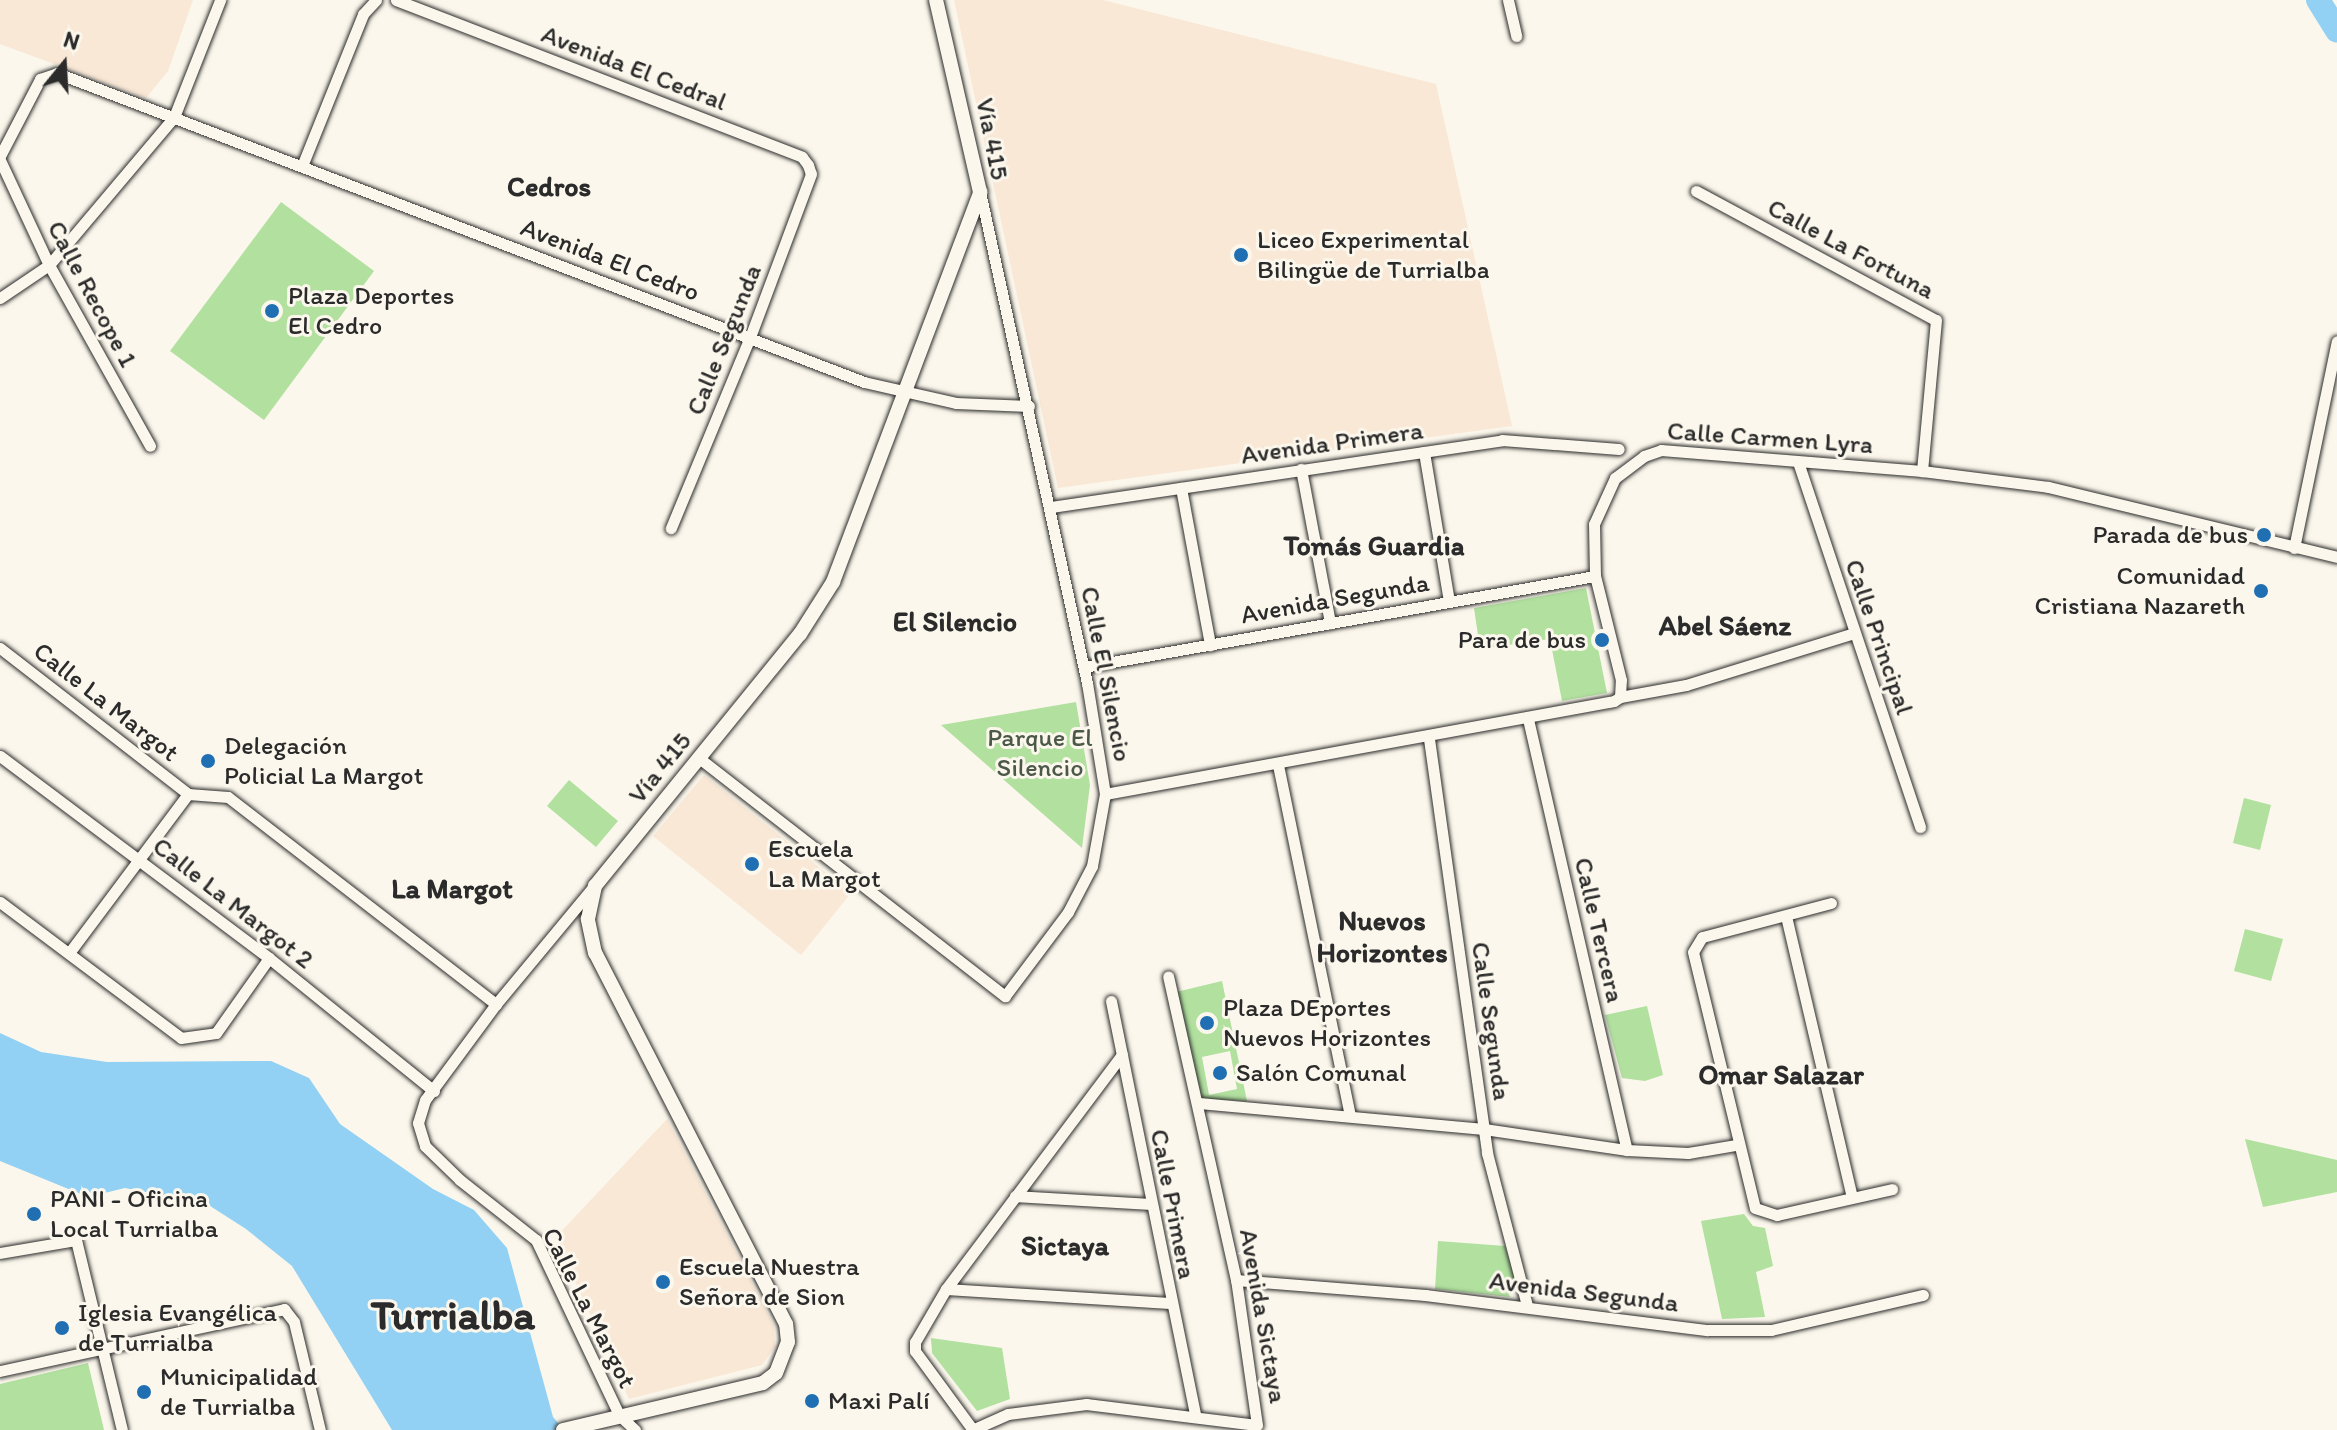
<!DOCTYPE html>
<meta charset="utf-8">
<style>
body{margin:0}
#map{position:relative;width:2337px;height:1430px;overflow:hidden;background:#fbf7ec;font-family:Itim,sans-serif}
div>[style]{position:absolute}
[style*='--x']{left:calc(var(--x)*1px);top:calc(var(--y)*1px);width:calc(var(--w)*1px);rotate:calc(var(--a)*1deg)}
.built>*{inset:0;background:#f9e8d6}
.green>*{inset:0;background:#b1e09f}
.water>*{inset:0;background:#92d1f3}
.river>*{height:24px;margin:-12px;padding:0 12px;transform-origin:12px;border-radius:12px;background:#92d1f3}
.roads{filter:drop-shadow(0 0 2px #2b2b2b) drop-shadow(0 0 2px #2b2b2b)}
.minor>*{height:11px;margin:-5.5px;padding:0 5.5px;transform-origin:5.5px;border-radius:5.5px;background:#fbf7ec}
.tertiary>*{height:14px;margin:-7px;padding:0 7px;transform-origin:7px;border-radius:7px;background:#fbf7ec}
.dots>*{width:22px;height:22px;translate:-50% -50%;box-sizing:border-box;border:4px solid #fbf7ec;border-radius:50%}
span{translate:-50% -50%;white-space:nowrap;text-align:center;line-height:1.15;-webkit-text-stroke:6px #fbf7ec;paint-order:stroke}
.street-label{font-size:26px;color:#2b2b2b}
.poi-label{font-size:26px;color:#2b2b2b}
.left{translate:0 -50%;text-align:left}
.right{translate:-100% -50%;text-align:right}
.park-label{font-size:26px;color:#4c5848}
.neighbourhood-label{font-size:28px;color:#2b2b2b;font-weight:700}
.town-label{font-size:42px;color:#2b2b2b;font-weight:700}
.north{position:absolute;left:24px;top:24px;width:80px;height:80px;-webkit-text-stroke:6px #fbf7ec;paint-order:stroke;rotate:18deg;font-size:22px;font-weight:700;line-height:32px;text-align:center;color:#2b2b2b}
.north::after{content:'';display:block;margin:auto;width:28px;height:36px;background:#2b2b2b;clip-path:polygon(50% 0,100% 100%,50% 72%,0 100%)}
</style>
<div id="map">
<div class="built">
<div style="clip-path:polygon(0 0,193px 0,168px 71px,146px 98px,0 44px)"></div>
<div style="clip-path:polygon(954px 0,1103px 0,1436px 84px,1512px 426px,1058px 488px)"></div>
<div style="clip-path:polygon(704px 775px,851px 893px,801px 955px,653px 836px)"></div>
<div style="clip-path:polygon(667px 1119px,774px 1325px,775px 1347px,762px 1365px,629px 1399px,555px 1238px)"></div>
</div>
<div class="green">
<div style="clip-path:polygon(281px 202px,374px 271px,264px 420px,170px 351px)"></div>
<div style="clip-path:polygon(1586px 588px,1607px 693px,1562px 701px,1550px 639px,1480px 649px,1474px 608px)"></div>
<div style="clip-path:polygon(1076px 702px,1090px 785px,1082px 848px,941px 725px)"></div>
<div style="clip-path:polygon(569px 780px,618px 821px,596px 847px,547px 806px)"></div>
<div style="clip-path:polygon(2244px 798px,2271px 805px,2260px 850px,2233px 843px)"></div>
<div style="clip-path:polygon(2245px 929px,2283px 939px,2271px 981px,2234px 971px)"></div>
<div style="clip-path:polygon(evenodd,1222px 981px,1247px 1101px,1202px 1099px,1176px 992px,1222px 981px,1230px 1051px,1237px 1089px,1209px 1095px,1202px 1057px,1230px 1051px)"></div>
<div style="clip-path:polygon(1647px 1006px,1663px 1075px,1645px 1081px,1622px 1078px,1605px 1015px)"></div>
<div style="clip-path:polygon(2245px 1139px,2337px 1160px,2337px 1192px,2263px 1207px)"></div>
<div style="clip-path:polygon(1744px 1214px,1753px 1226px,1765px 1228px,1773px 1266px,1756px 1272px,1765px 1317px,1722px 1319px,1701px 1221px)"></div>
<div style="clip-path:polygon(1438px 1241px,1505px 1246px,1516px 1282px,1510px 1297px,1435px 1289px)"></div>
<div style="clip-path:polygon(931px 1338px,1002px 1348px,1010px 1399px,977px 1411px,932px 1353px)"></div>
<div style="clip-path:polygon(88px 1363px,104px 1430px,0 1430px,0 1384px)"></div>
</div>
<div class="water">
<div style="clip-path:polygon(0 1033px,41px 1052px,107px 1062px,271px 1061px,309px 1078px,340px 1124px,433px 1189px,474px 1210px,507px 1248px,553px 1417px,564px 1430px,392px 1430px,292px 1266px,246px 1229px,207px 1204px,125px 1188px,88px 1197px,0 1161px)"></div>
</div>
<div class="river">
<div style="--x:2318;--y:0;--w:36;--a:58"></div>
</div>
<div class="roads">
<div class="minor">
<div style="--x:396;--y:0;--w:435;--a:21.1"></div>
<div style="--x:802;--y:157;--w:10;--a:53"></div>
<div style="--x:808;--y:165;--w:9;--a:72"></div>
<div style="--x:811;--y:174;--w:174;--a:110.5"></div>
<div style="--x:750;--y:337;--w:207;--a:112.5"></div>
<div style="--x:1508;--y:0;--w:37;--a:77"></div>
<div style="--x:0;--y:156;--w:87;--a:-62.5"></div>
<div style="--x:40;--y:79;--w:18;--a:-19"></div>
<div style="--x:57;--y:73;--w:864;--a:20.95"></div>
<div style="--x:864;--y:382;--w:94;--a:12.9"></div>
<div style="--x:956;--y:403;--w:73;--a:2.4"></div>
<div style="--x:0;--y:160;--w:116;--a:65"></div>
<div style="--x:49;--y:265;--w:207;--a:60.8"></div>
<div style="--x:302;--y:166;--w:164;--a:-68.1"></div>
<div style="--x:363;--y:14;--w:19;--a:-47"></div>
<div style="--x:1696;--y:191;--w:272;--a:28.3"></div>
<div style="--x:1936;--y:320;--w:152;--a:95.3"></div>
<div style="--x:0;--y:298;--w:59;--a:-34"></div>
<div style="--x:49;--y:265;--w:194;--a:-49.8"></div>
<div style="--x:174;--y:117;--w:126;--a:-68.5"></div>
<div style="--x:1424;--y:452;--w:151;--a:80.5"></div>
<div style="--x:1798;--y:462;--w:385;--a:71.5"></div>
<div style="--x:1301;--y:469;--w:157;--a:79.3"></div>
<div style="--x:1181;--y:488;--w:160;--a:79.5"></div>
<div style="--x:1051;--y:507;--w:456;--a:-8.4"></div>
<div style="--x:1502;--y:440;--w:117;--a:4.4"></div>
<div style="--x:2294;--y:548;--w:211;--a:-78.3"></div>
<div style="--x:0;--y:648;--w:238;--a:37.8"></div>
<div style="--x:188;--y:794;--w:40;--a:4.3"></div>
<div style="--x:228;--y:797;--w:339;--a:37.7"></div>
<div style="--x:1084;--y:667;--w:519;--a:-10.1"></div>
<div style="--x:1620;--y:697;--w:67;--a:-10.3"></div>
<div style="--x:1686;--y:685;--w:176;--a:-17.2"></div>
<div style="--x:1528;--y:719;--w:442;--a:77.1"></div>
<div style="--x:1429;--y:739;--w:418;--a:82"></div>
<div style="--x:1487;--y:1153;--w:158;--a:75.3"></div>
<div style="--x:0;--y:756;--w:336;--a:36.9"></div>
<div style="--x:269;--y:958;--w:212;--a:38.9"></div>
<div style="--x:699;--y:758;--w:388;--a:37.9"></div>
<div style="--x:1005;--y:996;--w:105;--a:-53.1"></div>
<div style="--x:1068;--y:912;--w:52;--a:-62.4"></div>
<div style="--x:1092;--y:866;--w:73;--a:-79.8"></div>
<div style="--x:1105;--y:794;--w:112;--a:-99.2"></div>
<div style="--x:1087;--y:683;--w:503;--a:-102.29"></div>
<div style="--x:1278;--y:765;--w:357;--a:78.4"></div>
<div style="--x:1105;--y:794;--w:517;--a:-10.35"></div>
<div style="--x:1614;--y:701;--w:7;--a:-34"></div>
<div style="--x:1620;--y:697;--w:17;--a:-87"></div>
<div style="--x:1621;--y:680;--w:107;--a:-104"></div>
<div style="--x:1595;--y:576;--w:52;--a:-91.1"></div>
<div style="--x:1594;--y:524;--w:51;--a:-65.5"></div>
<div style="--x:1615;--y:478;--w:36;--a:-37"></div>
<div style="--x:1644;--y:456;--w:18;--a:-19"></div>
<div style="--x:1661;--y:450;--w:262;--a:4.6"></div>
<div style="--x:1922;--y:471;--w:127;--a:7.2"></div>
<div style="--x:2048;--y:487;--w:297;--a:13.6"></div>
<div style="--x:594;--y:886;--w:153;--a:129.7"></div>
<div style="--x:496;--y:1004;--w:119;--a:126.5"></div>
<div style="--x:425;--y:1100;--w:24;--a:107"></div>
<div style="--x:418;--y:1123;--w:24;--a:73"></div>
<div style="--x:425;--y:1146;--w:49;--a:44.2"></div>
<div style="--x:460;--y:1180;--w:97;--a:38.3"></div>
<div style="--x:536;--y:1240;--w:194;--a:64.6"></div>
<div style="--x:619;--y:1415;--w:22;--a:43"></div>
<div style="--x:0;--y:902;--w:226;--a:36.9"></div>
<div style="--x:181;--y:1038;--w:35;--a:-8"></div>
<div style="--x:216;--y:1033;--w:92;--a:-54.8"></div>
<div style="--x:1831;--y:903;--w:133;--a:165.2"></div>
<div style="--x:1702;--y:937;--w:17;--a:121"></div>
<div style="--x:1693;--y:952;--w:263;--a:76.4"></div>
<div style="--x:1755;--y:1208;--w:23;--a:18"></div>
<div style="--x:1777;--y:1215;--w:118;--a:-12.7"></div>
<div style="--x:1786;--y:916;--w:289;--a:76.8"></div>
<div style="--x:69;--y:953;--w:199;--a:-53.2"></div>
<div style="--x:1111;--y:1001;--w:422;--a:78.5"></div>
<div style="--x:1199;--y:1103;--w:286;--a:5.2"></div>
<div style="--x:1484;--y:1129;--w:145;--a:8.4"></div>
<div style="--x:1627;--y:1150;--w:61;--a:2.8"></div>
<div style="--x:1688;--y:1153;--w:49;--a:-9.5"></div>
<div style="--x:1015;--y:1196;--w:135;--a:3.4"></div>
<div style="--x:0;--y:1253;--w:77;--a:-9.7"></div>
<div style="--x:76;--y:1240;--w:195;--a:76.4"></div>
<div style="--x:1236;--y:1280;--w:190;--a:4.5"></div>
<div style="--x:1425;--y:1295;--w:285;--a:7.1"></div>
<div style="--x:1708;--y:1330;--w:63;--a:0"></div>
<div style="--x:1771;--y:1330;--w:156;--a:-13"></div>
<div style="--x:946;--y:1289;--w:224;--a:3.6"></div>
<div style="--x:0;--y:1371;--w:291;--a:-12.3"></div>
<div style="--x:284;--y:1309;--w:16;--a:52"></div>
<div style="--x:294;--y:1322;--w:111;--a:76.5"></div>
<div style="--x:972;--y:1430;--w:39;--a:-24"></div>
<div style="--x:1008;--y:1414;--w:79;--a:-7.3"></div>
<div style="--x:1086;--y:1404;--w:172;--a:7"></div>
<div style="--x:1257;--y:1425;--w:147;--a:-98.2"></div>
<div style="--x:1236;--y:1280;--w:311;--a:-102.6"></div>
<div style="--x:973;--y:1430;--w:98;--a:-126.3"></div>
<div style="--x:915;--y:1351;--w:9;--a:-90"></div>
<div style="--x:915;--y:1342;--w:61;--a:-59.7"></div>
<div style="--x:946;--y:1289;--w:293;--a:-53.1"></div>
</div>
<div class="tertiary">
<div style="--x:563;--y:1430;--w:205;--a:-13.2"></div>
<div style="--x:763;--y:1383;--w:16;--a:-38"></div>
<div style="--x:776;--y:1373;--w:33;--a:-69"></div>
<div style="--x:788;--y:1342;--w:18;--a:-96"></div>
<div style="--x:786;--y:1324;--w:417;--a:-117.2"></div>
<div style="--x:595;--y:953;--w:35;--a:-102"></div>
<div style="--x:588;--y:919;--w:34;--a:-78"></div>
<div style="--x:595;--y:886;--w:325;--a:-50.9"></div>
<div style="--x:800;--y:634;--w:62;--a:-57.6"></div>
<div style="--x:833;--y:582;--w:417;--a:-69.3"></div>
<div style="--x:980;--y:192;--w:197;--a:-102.9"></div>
</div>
</div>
<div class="dots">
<div style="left:1241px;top:255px;background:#1f6fb2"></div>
<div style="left:272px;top:311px;background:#1f6fb2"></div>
<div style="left:2264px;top:535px;background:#1f6fb2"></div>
<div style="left:2261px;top:591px;background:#1f6fb2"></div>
<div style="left:1602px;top:640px;background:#1f6fb2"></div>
<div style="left:208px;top:761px;background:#1f6fb2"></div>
<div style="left:752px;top:864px;background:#1f6fb2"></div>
<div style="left:1207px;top:1023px;background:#1f6fb2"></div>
<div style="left:1220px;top:1073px;background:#1f6fb2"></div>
<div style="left:34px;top:1214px;background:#1f6fb2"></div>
<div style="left:663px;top:1282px;background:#1f6fb2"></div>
<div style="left:62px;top:1328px;background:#1f6fb2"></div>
<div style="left:144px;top:1392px;background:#1f6fb2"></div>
<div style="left:812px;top:1401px;background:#1f6fb2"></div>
</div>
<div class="street-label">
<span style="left:634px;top:68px;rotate:21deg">Avenida El Cedral</span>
<span style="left:992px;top:139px;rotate:79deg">Vía 415</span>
<span style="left:1851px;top:249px;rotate:28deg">Calle La Fortuna</span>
<span style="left:610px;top:260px;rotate:21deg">Avenida El Cedro</span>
<span style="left:92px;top:294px;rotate:62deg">Calle Recope 1</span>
<span style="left:724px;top:340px;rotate:-68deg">Calle Segunda</span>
<span style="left:1770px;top:438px;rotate:4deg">Calle Carmen Lyra</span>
<span style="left:1332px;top:443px;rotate:-8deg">Avenida Primera</span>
<span style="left:1335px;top:599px;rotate:-10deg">Avenida Segunda</span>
<span style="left:1879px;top:637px;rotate:71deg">Calle Principal</span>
<span style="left:1106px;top:674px;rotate:79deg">Calle El Silencio</span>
<span style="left:106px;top:702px;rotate:38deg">Calle La Margot</span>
<span style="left:660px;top:768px;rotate:-51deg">Vía 415</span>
<span style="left:233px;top:903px;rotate:38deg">Calle La Margot 2</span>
<span style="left:1599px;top:930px;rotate:77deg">Calle Tercera</span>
<span style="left:1491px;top:1021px;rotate:82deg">Calle Segunda</span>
<span style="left:1173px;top:1204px;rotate:79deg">Calle Primera</span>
<span style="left:1584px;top:1292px;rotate:7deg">Avenida Segunda</span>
<span style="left:589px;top:1308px;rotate:63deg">Calle La Margot</span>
<span style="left:1263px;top:1316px;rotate:80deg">Avenida Sictaya</span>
</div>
<div class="poi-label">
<span class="left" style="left:1257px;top:255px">Liceo Experimental<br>Bilingüe de Turrialba</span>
<span class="left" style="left:288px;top:311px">Plaza Deportes<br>El Cedro</span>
<span class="right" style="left:2248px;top:535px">Parada de bus</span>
<span class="right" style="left:2245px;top:591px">Comunidad<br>Cristiana Nazareth</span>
<span class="right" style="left:1586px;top:640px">Para de bus</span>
<span class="left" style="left:224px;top:761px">Delegación<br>Policial La Margot</span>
<span class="left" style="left:768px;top:864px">Escuela<br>La Margot</span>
<span class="left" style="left:1223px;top:1023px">Plaza DEportes<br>Nuevos Horizontes</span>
<span class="left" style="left:1236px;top:1073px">Salón Comunal</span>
<span class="left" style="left:50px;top:1214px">PANI - Oficina<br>Local Turrialba</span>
<span class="left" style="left:679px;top:1282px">Escuela Nuestra<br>Señora de Sion</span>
<span class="left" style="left:78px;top:1328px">Iglesia Evangélica<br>de Turrialba</span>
<span class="left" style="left:160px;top:1392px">Municipalidad<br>de Turrialba</span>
<span class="left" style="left:828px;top:1401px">Maxi Palí</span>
</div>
<div class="park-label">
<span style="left:1040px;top:753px">Parque El<br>Silencio</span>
</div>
<div class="neighbourhood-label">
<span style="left:549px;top:186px">Cedros</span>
<span style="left:1374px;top:545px">Tomás Guardia</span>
<span style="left:955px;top:621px">El Silencio</span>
<span style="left:1725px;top:625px">Abel Sáenz</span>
<span style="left:452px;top:888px">La Margot</span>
<span style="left:1382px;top:936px">Nuevos<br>Horizontes</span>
<span style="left:1781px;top:1074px">Omar Salazar</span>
<span style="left:1065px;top:1245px">Sictaya</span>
</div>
<div class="town-label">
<span style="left:453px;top:1315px">Turrialba</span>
</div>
<div class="north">N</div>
</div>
